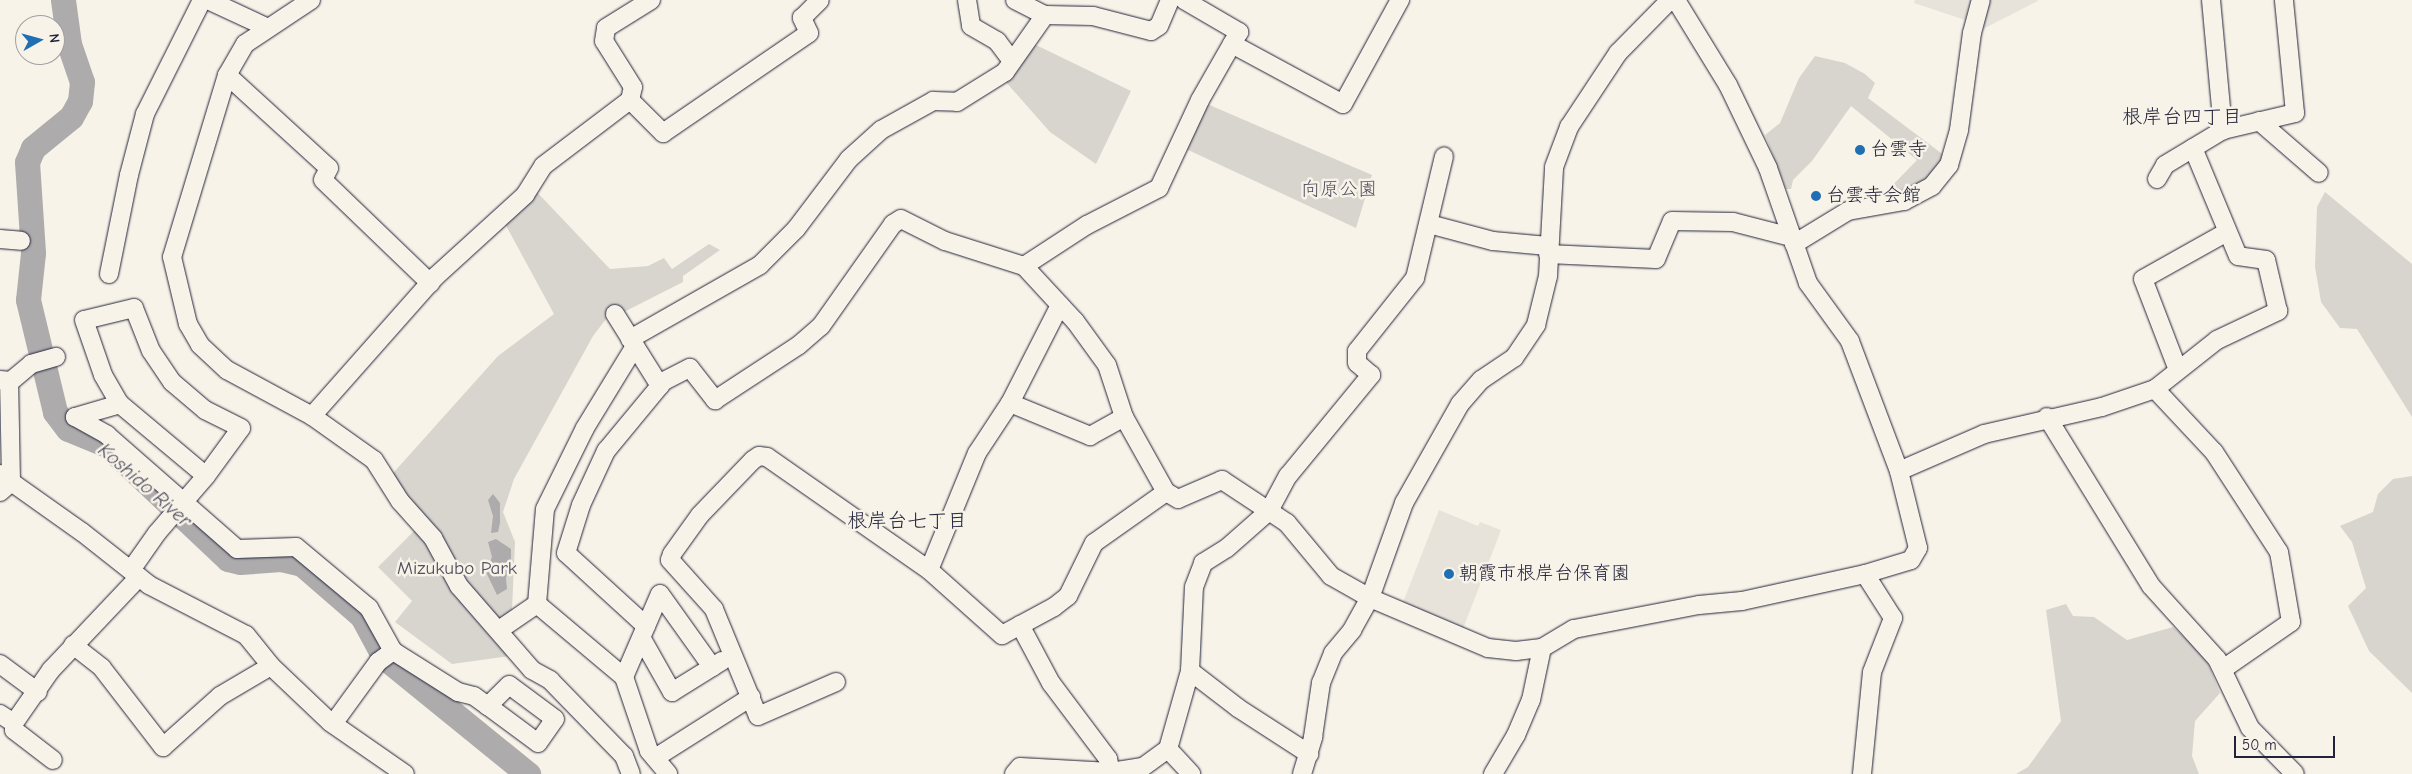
<!DOCTYPE html>
<meta charset="utf-8">
<style>
body{margin:0}
#map{position:relative;width:2412px;height:774px;overflow:hidden;background:#f7f3e8;font-family:"Comic Neue","Klee One",sans-serif}
div>[style]{position:absolute}
[style*='--x']{left:calc(var(--x)*1px);top:calc(var(--y)*1px);width:calc(var(--w)*1px);rotate:calc(var(--a)*1deg)}
.built>*{inset:0;background:#e7e3db}
.green>*{inset:0;background:#d8d5cf}
.water>*{inset:0;background:#aeabad}
.river>*{height:25px;margin:-12.5px;padding:0 12.5px;transform-origin:12.5px;border-radius:12.5px;background:#aeabad}
.roads{filter:drop-shadow(0 0 1px #22223b) drop-shadow(0 0 1px #22223b)}
.minor>*{height:18px;margin:-9px;padding:0 9px;transform-origin:9px;border-radius:9px;background:#f7f3e8}
.dots>*{width:14px;height:14px;translate:-50% -50%;box-sizing:border-box;border:2px solid #f7f3e8;border-radius:50%}
span{translate:-50% -50%;white-space:nowrap;text-align:center;line-height:1.15;-webkit-text-stroke:5px #f7f3e8;paint-order:stroke}
.poi-label{font-size:19px;color:#22223b}
.left{translate:0 -50%;text-align:left}
.park-label{font-size:19px;color:#504f60}
.neighbourhood-label{font-size:20px;color:#22223b}
.water-label{font-size:20px;color:#535263;font-style:italic}
.north{position:absolute;left:15px;top:15px;width:50px;height:50px;box-sizing:border-box;background:#f7f3e8;border:1px solid #a29fa3;border-radius:50%;rotate:83deg;font-size:14px;font-weight:700;line-height:20px;text-align:center;color:#22223b}
.north::after{content:'';display:block;margin:auto;width:18px;height:22px;background:#1f6fb2;clip-path:polygon(50% 0,100% 100%,50% 72%,0 100%)}
.scale{position:absolute;left:2234px;top:736px;width:101px;height:22px;box-sizing:border-box;border:2px solid #22223b;border-top:0;padding-left:6px;font-size:15px;line-height:18px;white-space:nowrap;color:#22223b;-webkit-text-stroke:4px #f7f3e8;paint-order:stroke}
</style>
<div id="map">
<div class="built">
<div style="clip-path:polygon(1915px 0,1975px 0,1968px 21px,1914px 3px)"></div>
<div style="clip-path:polygon(1989px 0,2037px 0,2038px 1px,1981px 30px)"></div>
<div style="clip-path:polygon(1439px 510px,1478px 526px,1480px 522px,1501px 530px,1463px 629px,1402px 605px)"></div>
</div>
<div class="green">
<div style="clip-path:polygon(1034px 44px,1131px 91px,1096px 164px,1050px 132px,1005px 81px,1014px 75px)"></div>
<div style="clip-path:polygon(1815px 56px,1845px 63px,1865px 74px,1875px 83px,1868px 98px,1945px 156px,1926px 181px,1891px 196px,1886px 192px,1917px 160px,1851px 106px,1812px 161px,1793px 180px,1791px 189px,1786px 189px,1765px 135px,1780px 123px,1799px 78px)"></div>
<div style="clip-path:polygon(1205px 103px,1372px 175px,1356px 228px,1186px 149px)"></div>
<div style="clip-path:polygon(534px 189px,610px 269px,648px 266px,664px 258px,672px 269px,709px 244px,720px 250px,683px 276px,683px 282px,622px 313px,617px 305px,593px 336px,514px 479px,503px 512px,515px 542px,510px 656px,452px 664px,395px 622px,412px 601px,378px 567px,421px 524px,386px 481px,498px 356px,554px 314px,503px 220px)"></div>
<div style="clip-path:polygon(2325px 192px,2412px 264px,2412px 417px,2357px 329px,2340px 328px,2321px 302px,2315px 267px,2317px 207px)"></div>
<div style="clip-path:polygon(2412px 476px,2412px 693px,2369px 651px,2348px 606px,2366px 588px,2352px 542px,2340px 526px,2373px 512px,2378px 494px,2393px 479px)"></div>
<div style="clip-path:polygon(2066px 604px,2073px 616px,2094px 617px,2127px 640px,2173px 627px,2205px 656px,2220px 693px,2195px 721px,2192px 756px,2199px 774px,2016px 774px,2028px 767px,2061px 721px,2046px 610px)"></div>
</div>
<div class="water">
<div style="clip-path:polygon(493px 494px,500px 503px,500px 523px,498px 532px,491px 533px,493px 516px,488px 500px)"></div>
<div style="clip-path:polygon(496px 539px,511px 549px,511px 558px,506px 578px,507px 589px,497px 595px,486px 572px,492px 557px,488px 542px)"></div>
</div>
<div class="river">
<div style="--x:63;--y:0;--w:44;--a:82.2"></div>
<div style="--x:69;--y:44;--w:40;--a:71.1"></div>
<div style="--x:82;--y:82;--w:19;--a:96"></div>
<div style="--x:80;--y:101;--w:18;--a:119"></div>
<div style="--x:71;--y:117;--w:49;--a:140.8"></div>
<div style="--x:33;--y:148;--w:15;--a:113"></div>
<div style="--x:27;--y:162;--w:91;--a:86.2"></div>
<div style="--x:33;--y:253;--w:47;--a:96.1"></div>
<div style="--x:28;--y:300;--w:115;--a:76.4"></div>
<div style="--x:55;--y:412;--w:21;--a:53"></div>
<div style="--x:68;--y:429;--w:42;--a:22.3"></div>
<div style="--x:107;--y:445;--w:166;--a:43.3"></div>
<div style="--x:228;--y:559;--w:12;--a:14"></div>
<div style="--x:240;--y:562;--w:41;--a:-4.2"></div>
<div style="--x:281;--y:559;--w:22;--a:13"></div>
<div style="--x:302;--y:564;--w:79;--a:40.9"></div>
<div style="--x:362;--y:616;--w:47;--a:61.8"></div>
<div style="--x:384;--y:657;--w:186;--a:39.1"></div>
</div>
<div class="roads">
<div class="minor">
<div style="--x:208;--y:0;--w:66;--a:25"></div>
<div style="--x:311;--y:0;--w:79;--a:146.3"></div>
<div style="--x:245;--y:44;--w:36;--a:120"></div>
<div style="--x:227;--y:75;--w:190;--a:106.8"></div>
<div style="--x:172;--y:257;--w:69;--a:76.6"></div>
<div style="--x:188;--y:324;--w:24;--a:60"></div>
<div style="--x:200;--y:345;--w:37;--a:43"></div>
<div style="--x:227;--y:370;--w:97;--a:28.4"></div>
<div style="--x:312;--y:416;--w:76;--a:35.4"></div>
<div style="--x:374;--y:460;--w:49;--a:57.6"></div>
<div style="--x:400;--y:501;--w:50;--a:48.3"></div>
<div style="--x:433;--y:538;--w:55;--a:61.6"></div>
<div style="--x:459;--y:586;--w:111;--a:49"></div>
<div style="--x:532;--y:670;--w:21;--a:29"></div>
<div style="--x:550;--y:680;--w:106;--a:45.8"></div>
<div style="--x:624;--y:756;--w:19;--a:69"></div>
<div style="--x:967;--y:0;--w:26;--a:81"></div>
<div style="--x:971;--y:26;--w:30;--a:30"></div>
<div style="--x:997;--y:41;--w:25;--a:53"></div>
<div style="--x:1015;--y:0;--w:34;--a:27"></div>
<div style="--x:1184;--y:0;--w:64;--a:30.2"></div>
<div style="--x:1239;--y:32;--w:14;--a:120"></div>
<div style="--x:1232;--y:44;--w:126;--a:28.4"></div>
<div style="--x:1343;--y:104;--w:119;--a:-61.3"></div>
<div style="--x:2211;--y:0;--w:131;--a:84.7"></div>
<div style="--x:227;--y:75;--w:138;--a:42.4"></div>
<div style="--x:329;--y:168;--w:13;--a:117"></div>
<div style="--x:323;--y:180;--w:149;--a:43.9"></div>
<div style="--x:630;--y:100;--w:47;--a:45"></div>
<div style="--x:663;--y:133;--w:177;--a:-34.4"></div>
<div style="--x:809;--y:33;--w:17;--a:-115"></div>
<div style="--x:802;--y:18;--w:25;--a:-45"></div>
<div style="--x:2259;--y:121;--w:79;--a:40.9"></div>
<div style="--x:2157;--y:179;--w:16;--a:-60"></div>
<div style="--x:2165;--y:165;--w:68;--a:-31.1"></div>
<div style="--x:2223;--y:130;--w:74;--a:-13.3"></div>
<div style="--x:2295;--y:113;--w:114;--a:-95.6"></div>
<div style="--x:1429;--y:224;--w:66;--a:14.9"></div>
<div style="--x:1493;--y:241;--w:55;--a:5.2"></div>
<div style="--x:0;--y:239;--w:21;--a:5"></div>
<div style="--x:1794;--y:244;--w:63;--a:-31.4"></div>
<div style="--x:1848;--y:211;--w:57;--a:-10.1"></div>
<div style="--x:1904;--y:201;--w:32;--a:-28"></div>
<div style="--x:1932;--y:186;--w:27;--a:-51"></div>
<div style="--x:1949;--y:165;--w:36;--a:-74"></div>
<div style="--x:1959;--y:130;--w:98;--a:-82.4"></div>
<div style="--x:1972;--y:33;--w:34;--a:-75"></div>
<div style="--x:1548;--y:254;--w:108;--a:2.7"></div>
<div style="--x:1656;--y:259;--w:41;--a:-67.2"></div>
<div style="--x:1672;--y:221;--w:61;--a:0.9"></div>
<div style="--x:1733;--y:222;--w:60;--a:14.5"></div>
<div style="--x:1024;--y:266;--w:75;--a:-33.1"></div>
<div style="--x:1087;--y:225;--w:81;--a:-27.2"></div>
<div style="--x:1159;--y:188;--w:97;--a:-65"></div>
<div style="--x:1200;--y:100;--w:64;--a:-60.3"></div>
<div style="--x:109;--y:274;--w:101;--a:-78.6"></div>
<div style="--x:129;--y:175;--w:63;--a:-75.3"></div>
<div style="--x:145;--y:114;--w:127;--a:-63.4"></div>
<div style="--x:1060;--y:305;--w:110;--a:117"></div>
<div style="--x:1010;--y:403;--w:60;--a:123.4"></div>
<div style="--x:977;--y:453;--w:126;--a:112.3"></div>
<div style="--x:929;--y:570;--w:98;--a:41.7"></div>
<div style="--x:1002;--y:635;--w:59;--a:-28.3"></div>
<div style="--x:1054;--y:607;--w:18;--a:-38"></div>
<div style="--x:1068;--y:596;--w:59;--a:-63.9"></div>
<div style="--x:1094;--y:543;--w:88;--a:-35.3"></div>
<div style="--x:615;--y:314;--w:85;--a:58"></div>
<div style="--x:630;--y:339;--w:150;--a:-29.6"></div>
<div style="--x:760;--y:265;--w:51;--a:-45"></div>
<div style="--x:796;--y:229;--w:88;--a:-52.9"></div>
<div style="--x:849;--y:159;--w:43;--a:-42.2"></div>
<div style="--x:881;--y:130;--w:60;--a:-29.1"></div>
<div style="--x:933;--y:101;--w:24;--a:2"></div>
<div style="--x:957;--y:102;--w:57;--a:-32"></div>
<div style="--x:1005;--y:72;--w:70;--a:-54.9"></div>
<div style="--x:1045;--y:15;--w:48;--a:1.2"></div>
<div style="--x:1093;--y:16;--w:60;--a:14.5"></div>
<div style="--x:1151;--y:31;--w:9;--a:-32"></div>
<div style="--x:1159;--y:26;--w:28;--a:-67"></div>
<div style="--x:2178;--y:370;--w:97;--a:-111"></div>
<div style="--x:2143;--y:279;--w:96;--a:-29.2"></div>
<div style="--x:0;--y:380;--w:11;--a:5"></div>
<div style="--x:11;--y:381;--w:26;--a:-40"></div>
<div style="--x:31;--y:364;--w:26;--a:-16"></div>
<div style="--x:2155;--y:389;--w:86;--a:46.9"></div>
<div style="--x:2214;--y:452;--w:119;--a:57"></div>
<div style="--x:2279;--y:552;--w:71;--a:80.3"></div>
<div style="--x:2291;--y:622;--w:83;--a:145.3"></div>
<div style="--x:1010;--y:403;--w:87;--a:22.4"></div>
<div style="--x:1090;--y:436;--w:39;--a:-29"></div>
<div style="--x:120;--y:404;--w:47;--a:163.9"></div>
<div style="--x:75;--y:417;--w:37;--a:29"></div>
<div style="--x:107;--y:435;--w:173;--a:41.2"></div>
<div style="--x:237;--y:549;--w:59;--a:-1.9"></div>
<div style="--x:296;--y:547;--w:95;--a:39.9"></div>
<div style="--x:369;--y:608;--w:49;--a:60.8"></div>
<div style="--x:393;--y:651;--w:77;--a:32.2"></div>
<div style="--x:458;--y:692;--w:16;--a:14"></div>
<div style="--x:474;--y:696;--w:17;--a:36"></div>
<div style="--x:488;--y:706;--w:62;--a:36.5"></div>
<div style="--x:538;--y:743;--w:29;--a:-55"></div>
<div style="--x:555;--y:719;--w:57;--a:-143.5"></div>
<div style="--x:509;--y:685;--w:30;--a:135"></div>
<div style="--x:312;--y:416;--w:186;--a:-48.5"></div>
<div style="--x:435;--y:277;--w:122;--a:-42.3"></div>
<div style="--x:525;--y:195;--w:34;--a:-58"></div>
<div style="--x:543;--y:166;--w:109;--a:-37.2"></div>
<div style="--x:630;--y:100;--w:13;--a:-77"></div>
<div style="--x:633;--y:87;--w:54;--a:-122.2"></div>
<div style="--x:604;--y:41;--w:13;--a:-81"></div>
<div style="--x:606;--y:28;--w:53;--a:-31.9"></div>
<div style="--x:2047;--y:417;--w:198;--a:58.4"></div>
<div style="--x:2151;--y:586;--w:98;--a:47.9"></div>
<div style="--x:2217;--y:659;--w:76;--a:64.4"></div>
<div style="--x:2250;--y:728;--w:64;--a:45.6"></div>
<div style="--x:1899;--y:471;--w:93;--a:-23.5"></div>
<div style="--x:1984;--y:434;--w:121;--a:-12.9"></div>
<div style="--x:2102;--y:407;--w:56;--a:-18.8"></div>
<div style="--x:2155;--y:389;--w:79;--a:-38.3"></div>
<div style="--x:2217;--y:340;--w:68;--a:-25.4"></div>
<div style="--x:2278;--y:311;--w:52;--a:-103.2"></div>
<div style="--x:2266;--y:260;--w:28;--a:-172"></div>
<div style="--x:2238;--y:256;--w:117;--a:-112.6"></div>
<div style="--x:0;--y:474;--w:100;--a:35.3"></div>
<div style="--x:82;--y:532;--w:85;--a:38.3"></div>
<div style="--x:149;--y:585;--w:109;--a:27.3"></div>
<div style="--x:246;--y:635;--w:40;--a:51"></div>
<div style="--x:271;--y:666;--w:81;--a:43.5"></div>
<div style="--x:330;--y:722;--w:91;--a:34.7"></div>
<div style="--x:0;--y:492;--w:15;--a:-42"></div>
<div style="--x:11;--y:482;--w:101;--a:-91.1"></div>
<div style="--x:131;--y:570;--w:45;--a:-54.9"></div>
<div style="--x:157;--y:533;--w:75;--a:-49.3"></div>
<div style="--x:206;--y:476;--w:59;--a:-53.9"></div>
<div style="--x:241;--y:428;--w:40;--a:-153.4"></div>
<div style="--x:205;--y:410;--w:43;--a:-139.7"></div>
<div style="--x:172;--y:382;--w:37;--a:-124"></div>
<div style="--x:151;--y:351;--w:46;--a:-111.6"></div>
<div style="--x:134;--y:308;--w:51;--a:166.5"></div>
<div style="--x:84;--y:320;--w:58;--a:70.9"></div>
<div style="--x:103;--y:375;--w:34;--a:60"></div>
<div style="--x:120;--y:404;--w:112;--a:39.9"></div>
<div style="--x:537;--y:604;--w:114;--a:40"></div>
<div style="--x:624;--y:677;--w:78;--a:71.3"></div>
<div style="--x:649;--y:751;--w:30;--a:50"></div>
<div style="--x:1020;--y:625;--w:66;--a:61.9"></div>
<div style="--x:1051;--y:683;--w:95;--a:53.1"></div>
<div style="--x:1108;--y:759;--w:13;--a:77"></div>
<div style="--x:646;--y:626;--w:108;--a:-137.6"></div>
<div style="--x:566;--y:553;--w:50;--a:-72.6"></div>
<div style="--x:581;--y:505;--w:60;--a:-65.2"></div>
<div style="--x:606;--y:451;--w:91;--a:-50.4"></div>
<div style="--x:664;--y:381;--w:29;--a:-27"></div>
<div style="--x:690;--y:368;--w:41;--a:52"></div>
<div style="--x:715;--y:400;--w:100;--a:-33.2"></div>
<div style="--x:799;--y:345;--w:29;--a:-41"></div>
<div style="--x:821;--y:326;--w:125;--a:-54.8"></div>
<div style="--x:893;--y:224;--w:9;--a:-32"></div>
<div style="--x:901;--y:219;--w:49;--a:26.6"></div>
<div style="--x:945;--y:241;--w:83;--a:17.6"></div>
<div style="--x:1024;--y:266;--w:75;--a:47.2"></div>
<div style="--x:1075;--y:321;--w:54;--a:54"></div>
<div style="--x:1107;--y:365;--w:55;--a:71.9"></div>
<div style="--x:1124;--y:417;--w:86;--a:60.8"></div>
<div style="--x:1166;--y:492;--w:14;--a:30"></div>
<div style="--x:1178;--y:499;--w:48;--a:-23.4"></div>
<div style="--x:1222;--y:480;--w:78;--a:33.5"></div>
<div style="--x:1287;--y:523;--w:69;--a:50.3"></div>
<div style="--x:1331;--y:576;--w:45;--a:29.4"></div>
<div style="--x:1370;--y:598;--w:128;--a:23"></div>
<div style="--x:1488;--y:648;--w:28;--a:6"></div>
<div style="--x:1516;--y:651;--w:26;--a:-7"></div>
<div style="--x:1542;--y:648;--w:37;--a:-31"></div>
<div style="--x:1574;--y:629;--w:127;--a:-10.9"></div>
<div style="--x:1699;--y:605;--w:43;--a:-5.3"></div>
<div style="--x:1742;--y:601;--w:126;--a:-12.4"></div>
<div style="--x:1865;--y:574;--w:48;--a:-16.9"></div>
<div style="--x:1911;--y:560;--w:14;--a:-60"></div>
<div style="--x:1918;--y:548;--w:79;--a:-103.9"></div>
<div style="--x:1899;--y:471;--w:139;--a:-110.7"></div>
<div style="--x:1850;--y:341;--w:72;--a:-125.9"></div>
<div style="--x:1808;--y:283;--w:122;--a:-109.2"></div>
<div style="--x:1768;--y:168;--w:92;--a:-115.7"></div>
<div style="--x:1728;--y:85;--w:100;--a:-121.5"></div>
<div style="--x:499;--y:630;--w:46;--a:-34.4"></div>
<div style="--x:537;--y:604;--w:95;--a:-85.2"></div>
<div style="--x:545;--y:509;--w:90;--a:-63.7"></div>
<div style="--x:585;--y:428;--w:96;--a:-58.6"></div>
<div style="--x:642;--y:639;--w:61;--a:60.5"></div>
<div style="--x:672;--y:692;--w:59;--a:-31.8"></div>
<div style="--x:73;--y:645;--w:37;--a:38"></div>
<div style="--x:102;--y:668;--w:100;--a:52.3"></div>
<div style="--x:163;--y:747;--w:76;--a:-41.8"></div>
<div style="--x:220;--y:696;--w:59;--a:-30.5"></div>
<div style="--x:0;--y:664;--w:47;--a:36.4"></div>
<div style="--x:1190;--y:671;--w:61;--a:37.6"></div>
<div style="--x:1238;--y:708;--w:85;--a:32.9"></div>
<div style="--x:624;--y:677;--w:90;--a:-66.6"></div>
<div style="--x:660;--y:594;--w:90;--a:54.5"></div>
<div style="--x:836;--y:682;--w:85;--a:156.4"></div>
<div style="--x:758;--y:716;--w:116;--a:-112.4"></div>
<div style="--x:714;--y:609;--w:66;--a:-131.9"></div>
<div style="--x:670;--y:560;--w:6;--a:-72"></div>
<div style="--x:672;--y:554;--w:48;--a:-54.3"></div>
<div style="--x:700;--y:515;--w:76;--a:-46.1"></div>
<div style="--x:753;--y:460;--w:7;--a:-34"></div>
<div style="--x:759;--y:456;--w:8;--a:7"></div>
<div style="--x:767;--y:457;--w:198;--a:34.9"></div>
<div style="--x:0;--y:714;--w:17;--a:33"></div>
<div style="--x:14;--y:723;--w:65;--a:-55.1"></div>
<div style="--x:51;--y:670;--w:128;--a:-46.6"></div>
<div style="--x:14;--y:723;--w:7;--a:90"></div>
<div style="--x:14;--y:730;--w:49;--a:37.6"></div>
<div style="--x:333;--y:724;--w:77;--a:-54"></div>
<div style="--x:378;--y:662;--w:19;--a:-36"></div>
<div style="--x:1168;--y:749;--w:34;--a:47"></div>
<div style="--x:655;--y:758;--w:114;--a:-32.4"></div>
<div style="--x:1014;--y:774;--w:9;--a:-49"></div>
<div style="--x:1020;--y:767;--w:91;--a:3.1"></div>
<div style="--x:1111;--y:772;--w:32;--a:-9"></div>
<div style="--x:1143;--y:767;--w:31;--a:-36"></div>
<div style="--x:1168;--y:749;--w:81;--a:-74.2"></div>
<div style="--x:1190;--y:671;--w:84;--a:-87.3"></div>
<div style="--x:1194;--y:587;--w:26;--a:-69"></div>
<div style="--x:1203;--y:563;--w:28;--a:-32"></div>
<div style="--x:1227;--y:548;--w:56;--a:-41.4"></div>
<div style="--x:1269;--y:511;--w:40;--a:-62"></div>
<div style="--x:1288;--y:476;--w:131;--a:-50.6"></div>
<div style="--x:1371;--y:375;--w:18;--a:-139"></div>
<div style="--x:1357;--y:363;--w:12;--a:-90"></div>
<div style="--x:1357;--y:351;--w:93;--a:-51.5"></div>
<div style="--x:1415;--y:278;--w:125;--a:-76.6"></div>
<div style="--x:1302;--y:774;--w:39;--a:-73"></div>
<div style="--x:1313;--y:737;--w:55;--a:-81.6"></div>
<div style="--x:1321;--y:683;--w:32;--a:-68"></div>
<div style="--x:1333;--y:653;--w:30;--a:-50"></div>
<div style="--x:1352;--y:630;--w:37;--a:-61"></div>
<div style="--x:1370;--y:598;--w:101;--a:-70.3"></div>
<div style="--x:1404;--y:503;--w:114;--a:-60.5"></div>
<div style="--x:1460;--y:404;--w:32;--a:-49"></div>
<div style="--x:1481;--y:380;--w:40;--a:-34"></div>
<div style="--x:1514;--y:358;--w:40;--a:-56"></div>
<div style="--x:1536;--y:325;--w:50;--a:-76.2"></div>
<div style="--x:1548;--y:276;--w:109;--a:-86.8"></div>
<div style="--x:1554;--y:167;--w:43;--a:-69.4"></div>
<div style="--x:1569;--y:127;--w:89;--a:-56.5"></div>
<div style="--x:1618;--y:53;--w:74;--a:-45.5"></div>
<div style="--x:1493;--y:774;--w:45;--a:-59.5"></div>
<div style="--x:1516;--y:735;--w:38;--a:-67"></div>
<div style="--x:1531;--y:700;--w:53;--a:-78.1"></div>
<div style="--x:1862;--y:774;--w:102;--a:-84.4"></div>
<div style="--x:1872;--y:672;--w:58;--a:-68.7"></div>
<div style="--x:1893;--y:618;--w:52;--a:-122.5"></div>
</div>
</div>
<div class="dots">
<div style="left:1860px;top:150px;background:#1f6fb2"></div>
<div style="left:1816px;top:196px;background:#1f6fb2"></div>
<div style="left:1449px;top:574px;background:#1f6fb2"></div>
</div>
<div class="poi-label">
<span class="left" style="left:1870px;top:150px">台雲寺</span>
<span class="left" style="left:1826px;top:196px">台雲寺会館</span>
<span class="left" style="left:1459px;top:574px">朝霞市根岸台保育園</span>
</div>
<div class="park-label">
<span style="left:1339px;top:190px">向原公園</span>
<span style="left:457px;top:569px">Mizukubo Park</span>
</div>
<div class="neighbourhood-label">
<span style="left:2182px;top:116px">根岸台四丁目</span>
<span style="left:907px;top:520px">根岸台七丁目</span>
</div>
<div class="water-label">
<span style="left:145px;top:485px;rotate:41deg">Koshido River</span>
</div>
<div class="north">N</div>
<div class="scale">50 m</div>
</div>
